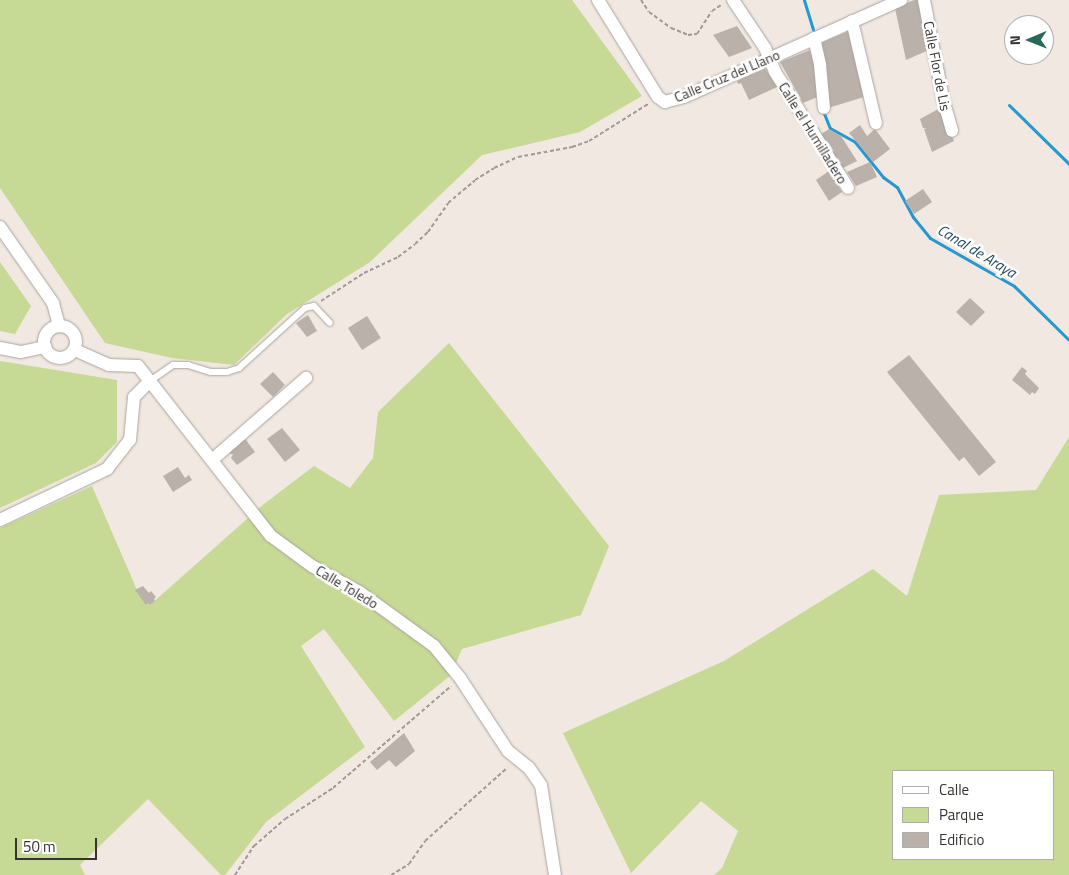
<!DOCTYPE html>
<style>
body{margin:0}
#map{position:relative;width:1069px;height:875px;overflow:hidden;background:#f0e8e1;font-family:"Titillium Web",sans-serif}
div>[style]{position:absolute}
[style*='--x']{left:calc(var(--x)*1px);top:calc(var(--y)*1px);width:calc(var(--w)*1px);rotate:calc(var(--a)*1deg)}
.green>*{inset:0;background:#c6d995}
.stream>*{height:3px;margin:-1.5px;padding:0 1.5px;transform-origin:1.5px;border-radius:1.5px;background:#2597d1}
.building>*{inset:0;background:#b9b1aa}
.path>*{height:2px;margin-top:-1px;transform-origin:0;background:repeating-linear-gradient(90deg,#a09994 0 4px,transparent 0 6.5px)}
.roads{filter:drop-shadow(0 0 1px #aba39d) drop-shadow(0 0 1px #aba39d)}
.lane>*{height:6px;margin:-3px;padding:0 3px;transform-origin:3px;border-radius:3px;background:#fff}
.street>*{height:12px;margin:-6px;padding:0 6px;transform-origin:6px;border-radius:6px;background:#fff}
.street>.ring{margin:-6px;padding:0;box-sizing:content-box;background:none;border:12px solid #fff;border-radius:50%}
span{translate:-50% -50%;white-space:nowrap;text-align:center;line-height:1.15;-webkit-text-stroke:5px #fff;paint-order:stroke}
.street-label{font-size:14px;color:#373330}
.water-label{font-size:15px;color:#1d4861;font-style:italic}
.legend{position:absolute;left:892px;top:770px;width:162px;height:90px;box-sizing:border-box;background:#fff;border:1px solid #afadac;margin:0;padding:6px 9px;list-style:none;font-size:15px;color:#373330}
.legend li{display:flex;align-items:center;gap:10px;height:25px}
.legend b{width:25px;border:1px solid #afadac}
.north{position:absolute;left:1004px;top:15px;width:50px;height:50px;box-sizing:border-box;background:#fff;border:1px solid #afadac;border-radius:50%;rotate:269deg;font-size:14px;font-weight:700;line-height:20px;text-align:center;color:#373330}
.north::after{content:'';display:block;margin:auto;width:18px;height:22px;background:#296957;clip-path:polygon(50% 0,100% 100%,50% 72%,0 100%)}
.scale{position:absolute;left:15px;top:838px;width:82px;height:22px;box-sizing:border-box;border:2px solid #373330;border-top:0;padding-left:6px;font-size:15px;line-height:18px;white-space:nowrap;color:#373330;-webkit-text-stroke:4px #fff;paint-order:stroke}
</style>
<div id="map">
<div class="green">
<div style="clip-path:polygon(0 0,572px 0,642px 96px,580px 132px,482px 155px,370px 262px,287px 314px,234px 365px,172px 358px,105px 343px,0 188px)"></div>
<div style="clip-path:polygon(0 262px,31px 306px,15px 334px,0 331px)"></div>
<div style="clip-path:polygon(449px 343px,609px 546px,581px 615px,462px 649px,451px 675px,394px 721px,324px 629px,301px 646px,365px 747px,266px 822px,225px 875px,221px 875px,148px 799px,80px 865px,85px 875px,0 875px,0 528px,92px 486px,137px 590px,150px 605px,264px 504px,314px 466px,350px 488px,373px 458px,378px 412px)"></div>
<div style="clip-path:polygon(0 361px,117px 380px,117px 442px,96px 463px,0 508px)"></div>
<div style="clip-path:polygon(evenodd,1069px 437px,1069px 875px,714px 875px,722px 868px,738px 831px,701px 801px,631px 873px,563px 733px,724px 661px,873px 569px,907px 596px,939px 495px,1036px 490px,1069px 437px,893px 771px,1053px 771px,1053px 859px,893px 859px,893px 771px)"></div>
</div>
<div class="stream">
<div style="--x:804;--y:0;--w:31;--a:73"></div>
<div style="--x:1009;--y:105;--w:84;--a:44.5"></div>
<div style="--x:823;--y:111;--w:18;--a:68"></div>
<div style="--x:830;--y:128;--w:29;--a:29"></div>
<div style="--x:855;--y:142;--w:45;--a:51.3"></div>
<div style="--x:883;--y:177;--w:17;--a:36"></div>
<div style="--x:897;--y:187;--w:34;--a:62"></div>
<div style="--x:913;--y:217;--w:27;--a:51"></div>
<div style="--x:930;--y:238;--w:97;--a:29.7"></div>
<div style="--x:1014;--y:286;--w:77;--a:44.5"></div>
</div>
<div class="building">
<div style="clip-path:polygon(914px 0,920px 0,931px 49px,906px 60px,895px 8px)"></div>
<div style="clip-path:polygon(737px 26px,752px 48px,729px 57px,713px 35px)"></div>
<div style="clip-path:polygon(849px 31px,864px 97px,828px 108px,821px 43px)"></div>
<div style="clip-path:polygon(810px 50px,816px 64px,820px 96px,803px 103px,780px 62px)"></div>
<div style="clip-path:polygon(765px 68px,777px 87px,749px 100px,741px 83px,738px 84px,737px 81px)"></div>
<div style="clip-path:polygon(942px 107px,954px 141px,932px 152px,924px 129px,927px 128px,923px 128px,920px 119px)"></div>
<div style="clip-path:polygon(860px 125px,867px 136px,875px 129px,890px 149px,873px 162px,849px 133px)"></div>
<div style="clip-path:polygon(829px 129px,841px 136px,857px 161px,843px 168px,821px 134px)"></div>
<div style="clip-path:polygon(870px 162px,877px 177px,856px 186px,847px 172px)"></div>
<div style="clip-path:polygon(829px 171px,842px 192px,829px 201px,816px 180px)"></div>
<div style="clip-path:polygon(923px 189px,932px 202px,914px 214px,905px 201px)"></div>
<div style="clip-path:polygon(970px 298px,985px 312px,971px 326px,956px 312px)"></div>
<div style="clip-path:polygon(308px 315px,317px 331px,307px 337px,296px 323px)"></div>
<div style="clip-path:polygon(367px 316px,381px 338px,362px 350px,348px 328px)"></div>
<div style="clip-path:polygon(909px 355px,996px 462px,979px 476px,964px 457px,959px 461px,887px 372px)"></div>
<div style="clip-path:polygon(1022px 367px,1027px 371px,1025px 374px,1039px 388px,1035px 394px,1032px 392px,1030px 395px,1012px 380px)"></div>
<div style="clip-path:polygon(273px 372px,285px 385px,273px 397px,260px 384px)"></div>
<div style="clip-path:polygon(282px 428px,300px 450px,285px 462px,267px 439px)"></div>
<div style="clip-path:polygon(243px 436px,255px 452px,237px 465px,231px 458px,233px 454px,230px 454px,229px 449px)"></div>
<div style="clip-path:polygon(178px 467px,185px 478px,189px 475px,192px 480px,173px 492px,163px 476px)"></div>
<div style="clip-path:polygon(143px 586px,149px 593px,151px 591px,156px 597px,154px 599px,155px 601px,150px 605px,148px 603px,146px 605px,135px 590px)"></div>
<div style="clip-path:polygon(404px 733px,415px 751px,396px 767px,389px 760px,377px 770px,370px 762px)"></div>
</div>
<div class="path">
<div style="--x:641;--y:0;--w:14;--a:56"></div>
<div style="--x:649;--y:12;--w:27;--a:36"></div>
<div style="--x:671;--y:28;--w:18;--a:22"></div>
<div style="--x:688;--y:35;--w:9;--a:-6"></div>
<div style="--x:697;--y:34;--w:27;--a:-57"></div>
<div style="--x:712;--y:11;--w:11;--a:-34"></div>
<div style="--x:321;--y:301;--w:51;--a:-33.1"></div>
<div style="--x:364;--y:273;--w:38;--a:-25"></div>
<div style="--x:398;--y:257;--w:21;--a:-37"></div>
<div style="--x:415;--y:244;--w:18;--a:-43"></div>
<div style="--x:428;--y:232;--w:35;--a:-55"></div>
<div style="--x:448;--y:203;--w:35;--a:-40"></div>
<div style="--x:475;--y:180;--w:22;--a:-32"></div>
<div style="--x:494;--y:168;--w:26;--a:-25"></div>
<div style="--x:518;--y:157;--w:55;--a:-10.5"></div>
<div style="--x:572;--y:147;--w:18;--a:-19"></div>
<div style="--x:589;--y:141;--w:70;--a:-32.1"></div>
<div style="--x:235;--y:875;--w:35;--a:-57"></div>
<div style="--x:254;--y:846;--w:41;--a:-41.1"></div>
<div style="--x:285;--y:819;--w:57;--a:-32.9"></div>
<div style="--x:333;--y:788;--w:156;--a:-40.8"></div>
<div style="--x:391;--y:875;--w:21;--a:-31"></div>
<div style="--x:409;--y:864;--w:28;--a:-55"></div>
<div style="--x:425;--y:841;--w:111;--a:-41.7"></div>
</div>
<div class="roads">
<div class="lane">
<div style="--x:150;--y:381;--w:28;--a:-35"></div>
<div style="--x:173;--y:365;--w:15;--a:0"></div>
<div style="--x:188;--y:365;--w:24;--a:17"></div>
<div style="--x:211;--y:372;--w:16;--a:0"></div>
<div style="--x:227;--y:372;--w:13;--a:-18"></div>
<div style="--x:239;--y:368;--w:89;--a:-42.3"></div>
<div style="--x:305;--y:308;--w:9;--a:-13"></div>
<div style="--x:314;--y:306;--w:23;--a:47"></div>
</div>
<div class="street">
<div style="--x:598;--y:0;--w:114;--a:58.3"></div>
<div style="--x:658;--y:97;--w:9;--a:36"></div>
<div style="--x:665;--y:102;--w:20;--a:-15"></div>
<div style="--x:684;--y:97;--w:238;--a:-24.1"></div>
<div style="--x:733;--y:0;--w:58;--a:56.3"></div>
<div style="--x:765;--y:48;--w:26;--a:67"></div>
<div style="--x:775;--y:72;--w:137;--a:57.8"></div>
<div style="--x:924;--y:0;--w:101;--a:79.1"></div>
<div style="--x:943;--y:99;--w:33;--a:74"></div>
<div style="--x:852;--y:21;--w:105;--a:76.8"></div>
<div style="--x:814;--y:38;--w:28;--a:77"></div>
<div style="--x:820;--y:65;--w:43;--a:84.7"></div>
<div style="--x:0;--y:227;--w:93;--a:55.1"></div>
<div style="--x:53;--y:303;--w:24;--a:75"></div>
<div class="ring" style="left:44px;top:326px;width:20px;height:20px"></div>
<div style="--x:0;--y:348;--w:21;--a:11"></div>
<div style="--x:21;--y:352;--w:25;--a:-12"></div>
<div style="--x:75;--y:350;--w:37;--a:24"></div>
<div style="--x:109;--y:365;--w:29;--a:2"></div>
<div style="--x:138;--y:366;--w:216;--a:52"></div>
<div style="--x:271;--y:536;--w:51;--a:36.2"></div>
<div style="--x:312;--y:566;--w:56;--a:28.9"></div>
<div style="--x:361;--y:593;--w:90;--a:36"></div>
<div style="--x:434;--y:646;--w:41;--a:50.9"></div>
<div style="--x:460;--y:678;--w:87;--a:56.7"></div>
<div style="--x:508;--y:751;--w:27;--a:39"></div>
<div style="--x:529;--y:768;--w:21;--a:55"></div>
<div style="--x:541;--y:785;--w:91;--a:81.2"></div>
<div style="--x:212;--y:460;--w:125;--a:-41.1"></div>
<div style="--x:0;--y:520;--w:119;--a:-25.5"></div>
<div style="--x:107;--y:469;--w:37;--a:-52"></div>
<div style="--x:130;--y:440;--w:43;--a:-84.7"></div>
<div style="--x:134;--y:397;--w:23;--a:-45"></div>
</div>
</div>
<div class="street-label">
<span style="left:937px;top:66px;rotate:79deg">Calle Flor de Lis</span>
<span style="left:727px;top:76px;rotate:-23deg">Calle Cruz del Llano</span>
<span style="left:813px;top:133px;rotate:58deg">Calle el Humilladero</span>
<span style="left:347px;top:587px;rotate:31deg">Calle Toledo</span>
</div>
<div class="water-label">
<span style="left:977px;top:251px;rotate:31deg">Canal de Araya</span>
</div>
<ul class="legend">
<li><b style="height:6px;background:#fff"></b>Calle</li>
<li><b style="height:14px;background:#c6d995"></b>Parque</li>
<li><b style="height:14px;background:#b9b1aa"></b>Edificio</li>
</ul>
<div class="north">N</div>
<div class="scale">50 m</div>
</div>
